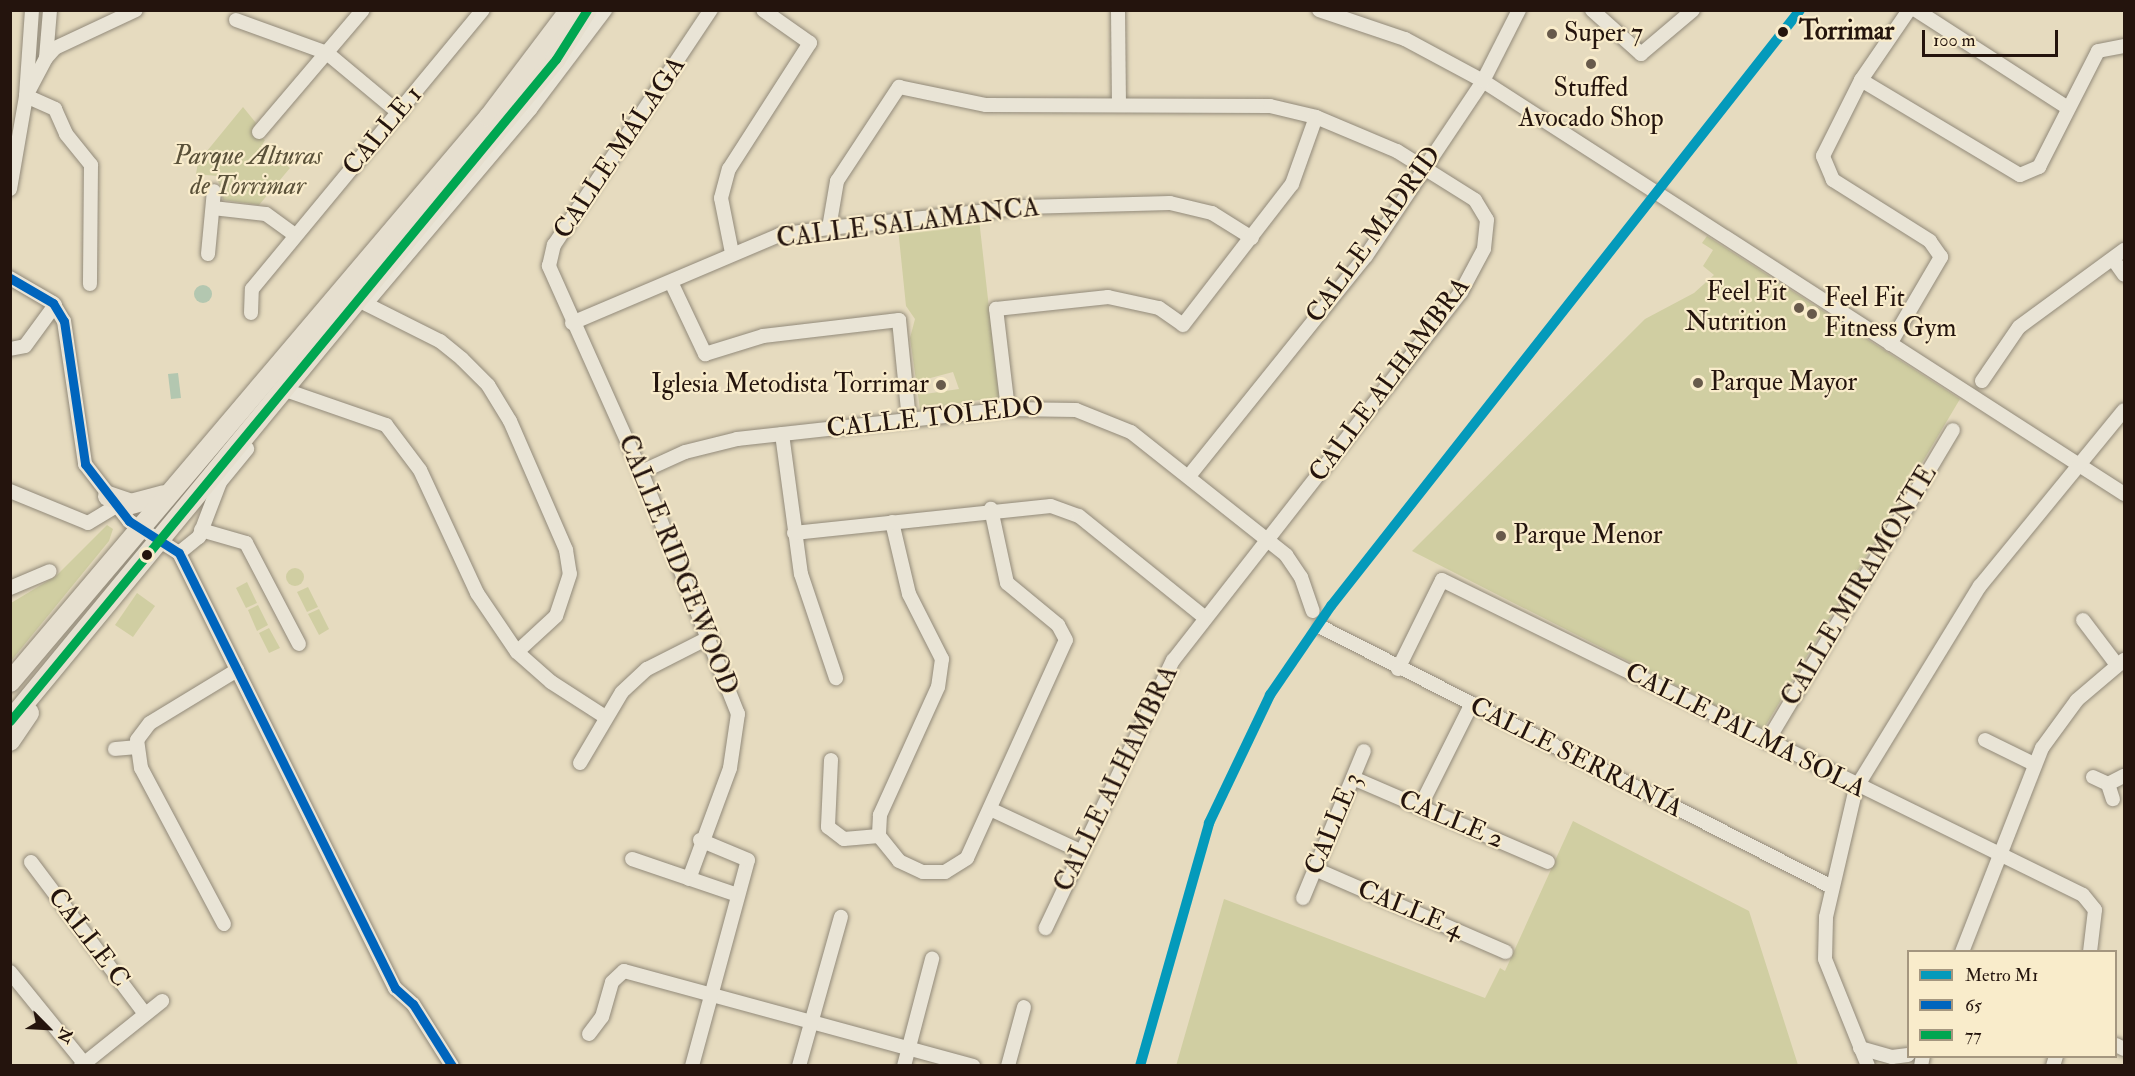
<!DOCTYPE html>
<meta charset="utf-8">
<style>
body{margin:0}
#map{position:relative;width:2135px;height:1076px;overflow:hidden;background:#e6dbbf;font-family:"IM FELL Double Pica",serif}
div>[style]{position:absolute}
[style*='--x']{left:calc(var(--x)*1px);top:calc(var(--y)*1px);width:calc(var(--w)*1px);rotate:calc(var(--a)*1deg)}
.green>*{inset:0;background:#d0cea2}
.round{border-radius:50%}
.water>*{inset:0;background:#b3c7b0}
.roads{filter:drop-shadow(0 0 2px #928a7a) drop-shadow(0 0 2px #928a7a)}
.minor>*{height:14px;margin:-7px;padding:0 7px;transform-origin:7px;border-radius:7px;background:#e9e4d6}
.highway>*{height:20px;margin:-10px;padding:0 10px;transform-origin:10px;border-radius:10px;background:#e6dfcf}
.bus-1>*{height:9px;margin:-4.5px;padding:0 4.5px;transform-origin:4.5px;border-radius:4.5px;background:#0065bd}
.bus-2>*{height:9px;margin:-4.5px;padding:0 4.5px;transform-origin:4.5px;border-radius:4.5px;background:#00a651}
.metro-1>*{height:10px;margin:-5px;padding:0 5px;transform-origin:5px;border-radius:5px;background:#049abb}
.dots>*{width:16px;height:16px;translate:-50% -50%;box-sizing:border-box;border:3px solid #f9eccb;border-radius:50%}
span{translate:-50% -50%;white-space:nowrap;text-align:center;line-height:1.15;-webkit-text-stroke:4.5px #f9eccb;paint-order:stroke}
.stop-label{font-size:26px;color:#24140d;font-weight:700}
.left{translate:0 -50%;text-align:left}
.poi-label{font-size:26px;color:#24140d}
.right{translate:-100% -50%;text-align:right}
.street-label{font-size:26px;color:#24140d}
.park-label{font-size:26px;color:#5a5139;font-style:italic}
.frame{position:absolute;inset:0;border:12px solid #24140d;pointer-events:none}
.legend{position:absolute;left:1907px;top:950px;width:210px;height:108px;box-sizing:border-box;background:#f9eccb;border:2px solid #a4967f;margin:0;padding:8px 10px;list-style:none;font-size:18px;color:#24140d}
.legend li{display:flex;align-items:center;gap:12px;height:30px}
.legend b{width:30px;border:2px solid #a4967f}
.north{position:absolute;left:18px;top:998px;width:60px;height:60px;-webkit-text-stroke:4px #f9eccb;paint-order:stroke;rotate:114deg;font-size:16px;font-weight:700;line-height:24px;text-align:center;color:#24140d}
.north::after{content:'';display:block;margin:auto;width:21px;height:27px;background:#24140d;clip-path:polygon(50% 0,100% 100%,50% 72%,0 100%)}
.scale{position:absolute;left:1922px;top:30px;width:136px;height:27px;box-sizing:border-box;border:3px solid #24140d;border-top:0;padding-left:8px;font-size:18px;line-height:21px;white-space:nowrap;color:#24140d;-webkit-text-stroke:4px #f9eccb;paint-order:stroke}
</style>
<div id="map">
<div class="green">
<div style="clip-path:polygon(243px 107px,256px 123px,253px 131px,265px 140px,262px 145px,290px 168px,259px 205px,223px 200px,217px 176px,196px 174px,198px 162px)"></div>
<div style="clip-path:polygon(evenodd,979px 219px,999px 397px,920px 409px,910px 338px,915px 319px,906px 306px,898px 228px,979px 219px,953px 372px,959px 389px,925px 394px,923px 380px,953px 372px)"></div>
<div style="clip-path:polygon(1707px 236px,1960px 399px,1763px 730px,1412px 551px,1645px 319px,1694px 293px,1714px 275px,1703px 266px,1713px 250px,1702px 243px)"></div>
<div style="clip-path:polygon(107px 525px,113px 529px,109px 541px,11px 661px,11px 603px,56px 576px)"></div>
<div class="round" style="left:286px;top:568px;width:18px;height:18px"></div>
<div style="clip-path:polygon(247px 582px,257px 603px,246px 608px,236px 588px)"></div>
<div style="clip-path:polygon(308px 587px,318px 607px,307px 612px,297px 592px)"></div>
<div style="clip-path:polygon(137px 593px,155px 606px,133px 637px,115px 625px)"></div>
<div style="clip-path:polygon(258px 605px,268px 625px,257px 631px,248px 610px)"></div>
<div style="clip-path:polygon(319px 609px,329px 629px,319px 635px,308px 614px)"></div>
<div style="clip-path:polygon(269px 628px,280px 648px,269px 653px,259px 633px)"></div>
<div style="clip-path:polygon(1573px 821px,1749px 911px,1798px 1065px,1176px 1066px,1224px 899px,1485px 998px,1500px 968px,1505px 971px)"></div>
</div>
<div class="water">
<div class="round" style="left:194px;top:285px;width:18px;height:18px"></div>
<div style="clip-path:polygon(178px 373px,181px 398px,171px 399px,168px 374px)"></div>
</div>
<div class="roads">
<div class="minor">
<div style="--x:32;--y:10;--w:86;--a:94"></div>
<div style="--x:26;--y:96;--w:32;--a:24"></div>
<div style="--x:55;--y:109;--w:27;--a:66"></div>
<div style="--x:66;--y:134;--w:40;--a:51"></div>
<div style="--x:91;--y:165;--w:119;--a:90.5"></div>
<div style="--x:1118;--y:10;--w:94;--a:89.4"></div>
<div style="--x:1319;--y:10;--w:91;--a:18.6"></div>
<div style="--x:1405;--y:39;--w:89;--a:28.3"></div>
<div style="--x:1483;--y:81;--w:763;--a:32.79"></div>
<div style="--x:1592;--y:10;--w:66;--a:41.9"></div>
<div style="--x:1641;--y:54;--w:68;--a:-40.2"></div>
<div style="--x:1916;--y:10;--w:181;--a:32.8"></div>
<div style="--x:236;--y:20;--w:97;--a:19.9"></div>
<div style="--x:327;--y:53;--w:94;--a:39.8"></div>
<div style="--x:46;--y:58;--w:13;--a:-48"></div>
<div style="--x:55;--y:48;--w:89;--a:-25.1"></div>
<div style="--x:1861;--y:80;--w:185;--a:30.9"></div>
<div style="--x:2020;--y:175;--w:21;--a:-23"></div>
<div style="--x:2039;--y:167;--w:130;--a:-63"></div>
<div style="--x:2098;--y:51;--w:26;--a:-11"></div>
<div style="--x:259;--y:132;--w:160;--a:-49.6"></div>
<div style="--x:10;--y:189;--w:94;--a:-80.2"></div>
<div style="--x:26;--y:96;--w:43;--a:-62.2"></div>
<div style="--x:46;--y:58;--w:48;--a:-85.2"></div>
<div style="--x:213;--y:208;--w:53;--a:6.5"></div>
<div style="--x:266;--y:214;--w:36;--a:36"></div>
<div style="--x:829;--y:228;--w:48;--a:-80.3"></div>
<div style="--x:837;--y:181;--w:113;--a:-56.6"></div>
<div style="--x:899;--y:87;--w:89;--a:11.7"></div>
<div style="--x:986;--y:105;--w:284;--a:0.2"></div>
<div style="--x:1270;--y:106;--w:47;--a:13.4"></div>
<div style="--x:1316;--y:117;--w:88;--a:22.8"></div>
<div style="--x:1397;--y:151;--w:92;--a:32.1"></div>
<div style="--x:1475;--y:200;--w:23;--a:59"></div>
<div style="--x:1487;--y:220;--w:29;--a:96"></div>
<div style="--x:1484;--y:249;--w:49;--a:118.1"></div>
<div style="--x:1461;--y:292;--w:467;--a:128"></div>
<div style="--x:1173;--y:660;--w:297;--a:115.4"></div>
<div style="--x:732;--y:253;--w:56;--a:-101.3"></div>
<div style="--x:721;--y:198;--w:30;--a:-75"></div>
<div style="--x:729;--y:169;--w:150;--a:-57.3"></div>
<div style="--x:810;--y:43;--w:57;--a:-144.9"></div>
<div style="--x:208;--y:254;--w:63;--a:-84.6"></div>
<div style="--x:2113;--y:259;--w:19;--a:55"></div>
<div style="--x:10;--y:278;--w:50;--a:30.2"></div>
<div style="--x:53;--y:303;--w:21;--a:59"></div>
<div style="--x:64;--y:321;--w:145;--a:81.6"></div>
<div style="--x:85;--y:464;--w:72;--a:52.3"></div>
<div style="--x:129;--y:521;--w:59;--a:32.6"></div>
<div style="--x:179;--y:553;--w:486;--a:63.6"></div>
<div style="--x:395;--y:988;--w:24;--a:42"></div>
<div style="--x:413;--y:1004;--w:73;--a:57.8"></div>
<div style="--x:671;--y:282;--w:80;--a:64.7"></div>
<div style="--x:705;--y:354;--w:61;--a:-17.2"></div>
<div style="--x:763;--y:336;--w:137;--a:-6.7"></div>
<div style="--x:899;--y:320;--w:100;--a:84.3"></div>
<div style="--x:369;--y:300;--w:251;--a:-49.8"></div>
<div style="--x:531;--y:108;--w:123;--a:-52.9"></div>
<div style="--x:366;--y:304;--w:83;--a:26.6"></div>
<div style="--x:440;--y:341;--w:28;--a:39"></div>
<div style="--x:462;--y:359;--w:37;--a:45"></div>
<div style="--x:488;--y:385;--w:42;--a:58.6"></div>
<div style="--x:510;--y:421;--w:141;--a:66.5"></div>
<div style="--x:566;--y:550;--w:24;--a:81"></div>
<div style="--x:570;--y:574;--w:44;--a:108.4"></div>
<div style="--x:556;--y:616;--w:53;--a:137.3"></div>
<div style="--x:251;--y:313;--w:24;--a:-88"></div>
<div style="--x:252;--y:289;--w:362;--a:-50.4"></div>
<div style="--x:572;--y:323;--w:225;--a:-23"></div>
<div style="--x:779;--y:235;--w:50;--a:-8"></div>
<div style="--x:829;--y:228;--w:196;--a:-6.1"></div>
<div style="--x:1024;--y:207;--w:146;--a:-1.6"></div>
<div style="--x:1170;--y:203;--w:43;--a:13.4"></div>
<div style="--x:1212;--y:213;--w:47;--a:32"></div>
<div style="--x:1890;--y:344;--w:101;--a:-59.6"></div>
<div style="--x:1941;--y:257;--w:19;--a:-125"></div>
<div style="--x:1930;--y:241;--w:115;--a:-147.8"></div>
<div style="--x:1833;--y:180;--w:26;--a:-113"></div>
<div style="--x:1823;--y:156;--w:85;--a:-63.4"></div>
<div style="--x:1861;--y:80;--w:85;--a:-55.6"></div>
<div style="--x:10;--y:349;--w:15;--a:-11"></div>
<div style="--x:25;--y:346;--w:51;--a:-53.8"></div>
<div style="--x:1982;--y:381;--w:65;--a:-55.6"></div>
<div style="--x:2019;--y:327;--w:130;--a:-36.3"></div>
<div style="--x:291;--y:392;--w:101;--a:19.2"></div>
<div style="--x:386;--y:425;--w:56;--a:52.9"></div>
<div style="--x:420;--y:470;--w:136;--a:65.1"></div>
<div style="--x:477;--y:593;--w:71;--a:55.9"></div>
<div style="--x:517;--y:652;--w:45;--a:41.4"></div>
<div style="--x:551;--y:682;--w:63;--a:32.7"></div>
<div style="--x:1008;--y:409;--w:101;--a:-96.8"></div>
<div style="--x:996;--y:309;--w:113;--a:-6.1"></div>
<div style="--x:1108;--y:297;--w:52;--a:12.2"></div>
<div style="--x:1159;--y:308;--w:29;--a:35"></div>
<div style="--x:1183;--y:325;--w:178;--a:-52.3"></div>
<div style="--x:1292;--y:184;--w:71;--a:-70.3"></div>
<div style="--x:782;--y:434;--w:141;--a:82.3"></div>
<div style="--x:801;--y:574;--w:110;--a:71.4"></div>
<div style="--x:641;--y:472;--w:48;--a:-24.4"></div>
<div style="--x:685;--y:452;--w:54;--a:-14"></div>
<div style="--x:737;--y:439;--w:273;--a:-6.3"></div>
<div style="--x:1008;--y:409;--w:68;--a:0.8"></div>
<div style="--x:1076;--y:410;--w:59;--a:21.8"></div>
<div style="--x:1131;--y:432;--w:198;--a:38.4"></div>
<div style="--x:1286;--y:555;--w:27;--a:56"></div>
<div style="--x:1301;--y:577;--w:36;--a:71"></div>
<div style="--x:1189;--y:476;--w:282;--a:-51.2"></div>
<div style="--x:1366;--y:256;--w:211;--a:-56.2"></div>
<div style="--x:1483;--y:81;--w:80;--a:-63.1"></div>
<div style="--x:10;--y:491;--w:84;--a:22.3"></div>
<div style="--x:88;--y:523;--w:31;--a:-31"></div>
<div style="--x:892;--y:522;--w:74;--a:76.7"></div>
<div style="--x:909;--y:594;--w:73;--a:63.1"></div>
<div style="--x:942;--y:659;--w:28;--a:98"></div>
<div style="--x:938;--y:687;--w:141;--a:114.4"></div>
<div style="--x:880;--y:815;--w:21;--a:93"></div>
<div style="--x:879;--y:836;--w:32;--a:51"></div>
<div style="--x:899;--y:861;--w:26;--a:25"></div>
<div style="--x:923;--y:872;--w:22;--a:0"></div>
<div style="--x:945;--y:872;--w:26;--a:-32"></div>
<div style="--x:967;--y:858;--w:239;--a:-65.6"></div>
<div style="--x:1066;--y:640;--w:17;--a:-118"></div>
<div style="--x:1058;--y:625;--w:66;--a:-140.5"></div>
<div style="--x:1007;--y:583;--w:76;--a:-102.2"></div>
<div style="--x:201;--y:530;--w:47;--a:16.1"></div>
<div style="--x:246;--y:543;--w:114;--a:62.3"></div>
<div style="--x:794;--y:533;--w:258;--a:-6"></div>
<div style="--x:1051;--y:506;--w:30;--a:20"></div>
<div style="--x:1079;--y:516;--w:161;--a:38.9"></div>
<div style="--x:179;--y:553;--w:26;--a:-39"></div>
<div style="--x:199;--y:537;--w:59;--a:-69.1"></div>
<div style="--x:220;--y:482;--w:43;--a:-50.7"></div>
<div style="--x:10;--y:588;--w:43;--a:-23"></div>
<div style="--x:2083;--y:620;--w:56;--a:52.9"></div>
<div style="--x:1321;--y:627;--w:573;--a:26.97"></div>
<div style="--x:1398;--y:669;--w:99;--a:-63.7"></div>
<div style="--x:1442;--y:580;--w:714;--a:26.17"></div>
<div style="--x:2083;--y:895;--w:19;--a:51"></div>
<div style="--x:2095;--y:910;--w:42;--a:96.8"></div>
<div style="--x:1985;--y:740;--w:55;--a:26.1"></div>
<div style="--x:1767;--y:742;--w:363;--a:-59.2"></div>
<div style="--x:115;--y:749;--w:21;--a:-5"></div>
<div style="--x:831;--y:760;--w:67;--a:92.6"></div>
<div style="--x:828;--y:827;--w:20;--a:37"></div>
<div style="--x:844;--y:839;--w:35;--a:-5"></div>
<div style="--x:580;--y:763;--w:82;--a:-59.4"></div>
<div style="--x:622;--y:692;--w:34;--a:-43"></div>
<div style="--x:647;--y:669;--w:71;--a:-26.9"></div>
<div style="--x:2093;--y:777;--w:17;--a:25"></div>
<div style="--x:2108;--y:784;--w:16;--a:72"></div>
<div style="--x:1353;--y:778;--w:212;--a:23.3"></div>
<div style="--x:2108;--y:784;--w:18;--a:-27"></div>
<div style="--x:1420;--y:807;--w:114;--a:-63.4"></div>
<div style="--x:990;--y:809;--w:99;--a:25"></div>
<div style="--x:632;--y:859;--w:112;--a:18.8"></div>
<div style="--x:31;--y:862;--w:190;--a:53.1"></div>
<div style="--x:1315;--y:869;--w:208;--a:23.5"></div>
<div style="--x:689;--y:879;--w:118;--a:-69.7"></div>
<div style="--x:730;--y:768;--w:55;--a:-81.6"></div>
<div style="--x:738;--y:714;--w:261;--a:-111.8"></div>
<div style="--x:641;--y:472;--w:226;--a:-114.1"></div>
<div style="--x:549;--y:266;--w:22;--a:-77"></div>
<div style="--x:554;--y:245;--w:283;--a:-56.3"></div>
<div style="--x:1303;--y:898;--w:159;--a:-67.5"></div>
<div style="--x:224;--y:924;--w:177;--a:-118"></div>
<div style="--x:141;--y:768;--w:28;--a:-98"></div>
<div style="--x:137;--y:740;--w:21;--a:-53"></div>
<div style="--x:150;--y:723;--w:102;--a:-31.3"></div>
<div style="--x:1962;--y:952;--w:219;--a:-68.6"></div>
<div style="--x:2042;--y:748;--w:59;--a:-53.9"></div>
<div style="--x:2077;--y:700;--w:62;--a:-40.4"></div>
<div style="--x:10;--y:972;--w:117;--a:50.9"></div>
<div style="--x:589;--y:1034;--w:21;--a:-53"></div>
<div style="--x:602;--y:1017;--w:36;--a:-74"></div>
<div style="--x:612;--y:982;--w:16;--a:-43"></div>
<div style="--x:624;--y:971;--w:362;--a:15.2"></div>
<div style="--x:2116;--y:1045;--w:9;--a:27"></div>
<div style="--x:1860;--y:1048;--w:33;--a:16"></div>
<div style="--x:1892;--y:1057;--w:16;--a:-7"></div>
<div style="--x:81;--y:1066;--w:104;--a:-38.7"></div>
<div style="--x:692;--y:1066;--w:213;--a:-74.8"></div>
<div style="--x:748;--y:860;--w:52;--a:-157.4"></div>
<div style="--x:799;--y:1066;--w:155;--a:-74.3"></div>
<div style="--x:904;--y:1066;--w:111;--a:-75.3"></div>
<div style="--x:1008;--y:1066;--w:61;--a:-74.8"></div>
<div style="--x:1868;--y:1066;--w:115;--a:-111.9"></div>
<div style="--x:1825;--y:959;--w:42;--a:-88.6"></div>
<div style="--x:1826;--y:917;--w:132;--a:-76.9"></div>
<div style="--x:1856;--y:788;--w:237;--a:-58.5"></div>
<div style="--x:1980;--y:586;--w:227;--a:-50.7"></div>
<div style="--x:1921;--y:1066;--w:10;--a:-79"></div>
<div style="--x:2053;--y:1066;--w:10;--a:-73"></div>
</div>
<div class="highway">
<div style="--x:108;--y:496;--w:24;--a:19"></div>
<div style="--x:131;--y:504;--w:34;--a:-15"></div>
<div style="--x:10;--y:682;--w:741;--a:-49.71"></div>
<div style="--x:489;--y:117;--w:134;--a:-52.9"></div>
<div style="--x:10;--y:721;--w:858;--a:-50.49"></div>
<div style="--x:556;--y:59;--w:58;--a:-57.7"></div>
<div style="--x:10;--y:741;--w:34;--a:-56"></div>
</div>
</div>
<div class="bus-1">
<div style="--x:10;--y:278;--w:50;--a:30.2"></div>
<div style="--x:53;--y:303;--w:21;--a:59"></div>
<div style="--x:64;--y:321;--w:145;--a:81.6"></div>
<div style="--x:85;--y:464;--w:72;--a:52.3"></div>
<div style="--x:129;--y:521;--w:59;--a:32.6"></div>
<div style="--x:179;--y:553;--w:486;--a:63.6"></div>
<div style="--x:395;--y:988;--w:24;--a:42"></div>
<div style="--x:413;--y:1004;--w:73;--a:57.8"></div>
</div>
<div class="bus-2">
<div style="--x:10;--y:721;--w:858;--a:-50.49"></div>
<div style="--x:556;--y:59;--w:58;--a:-57.7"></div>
</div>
<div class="metro-1">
<div style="--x:1140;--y:1066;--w:253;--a:-74.1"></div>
<div style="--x:1209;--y:823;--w:142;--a:-64.5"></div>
<div style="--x:1270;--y:695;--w:108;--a:-55.6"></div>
<div style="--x:1331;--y:606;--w:758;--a:-51.8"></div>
</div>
<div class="dots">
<div style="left:1783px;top:32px;background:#24140d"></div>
<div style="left:1552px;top:34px;background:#685a4b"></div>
<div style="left:1591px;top:64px;background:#685a4b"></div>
<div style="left:1799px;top:308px;background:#685a4b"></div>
<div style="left:1812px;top:314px;background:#685a4b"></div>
<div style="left:1698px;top:383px;background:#685a4b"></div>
<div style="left:941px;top:385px;background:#685a4b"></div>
<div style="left:1501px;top:536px;background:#685a4b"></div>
<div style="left:147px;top:555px;background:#24140d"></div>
</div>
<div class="stop-label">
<span class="left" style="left:1799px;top:32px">Torrimar</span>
</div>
<div class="poi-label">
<span class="left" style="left:1564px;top:34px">Super 7</span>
<span style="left:1591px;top:104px">Stuffed<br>Avocado Shop</span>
<span class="right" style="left:1787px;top:308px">Feel Fit<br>Nutrition</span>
<span class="left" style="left:1824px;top:314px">Feel Fit<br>Fitness Gym</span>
<span class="left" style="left:1710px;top:383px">Parque Mayor</span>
<span class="right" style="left:929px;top:385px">Iglesia Metodista Torrimar</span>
<span class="left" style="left:1513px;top:536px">Parque Menor</span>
</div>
<div class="street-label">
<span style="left:383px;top:131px;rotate:-50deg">CALLE 1</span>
<span style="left:620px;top:148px;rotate:-56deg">CALLE MÁLAGA</span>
<span style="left:908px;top:224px;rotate:-7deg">CALLE SALAMANCA</span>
<span style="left:1374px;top:235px;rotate:-54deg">CALLE MADRID</span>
<span style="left:1390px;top:380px;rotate:-53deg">CALLE ALHAMBRA</span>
<span style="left:935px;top:418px;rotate:-6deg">CALLE TOLEDO</span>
<span style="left:677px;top:565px;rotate:68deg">CALLE RIDGEWOOD</span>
<span style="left:1860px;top:586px;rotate:-59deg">CALLE MIRAMONTE</span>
<span style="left:1745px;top:731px;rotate:27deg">CALLE PALMA SOLA</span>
<span style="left:1576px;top:758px;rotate:27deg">CALLE SERRANÍA</span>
<span style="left:1117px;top:779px;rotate:-64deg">CALLE ALHAMBRA</span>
<span style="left:1451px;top:820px;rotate:23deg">CALLE 2</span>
<span style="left:1334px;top:824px;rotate:-67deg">CALLE 3</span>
<span style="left:1410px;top:910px;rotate:23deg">CALLE 4</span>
<span style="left:88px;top:938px;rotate:53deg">CALLE C</span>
</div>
<div class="park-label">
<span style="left:248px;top:172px">Parque Alturas<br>de Torrimar</span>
</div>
<div class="frame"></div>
<ul class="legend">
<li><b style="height:8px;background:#049abb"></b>Metro M1</li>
<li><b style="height:8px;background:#0065bd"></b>65</li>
<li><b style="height:8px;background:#00a651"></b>77</li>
</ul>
<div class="north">N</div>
<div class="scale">100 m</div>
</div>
